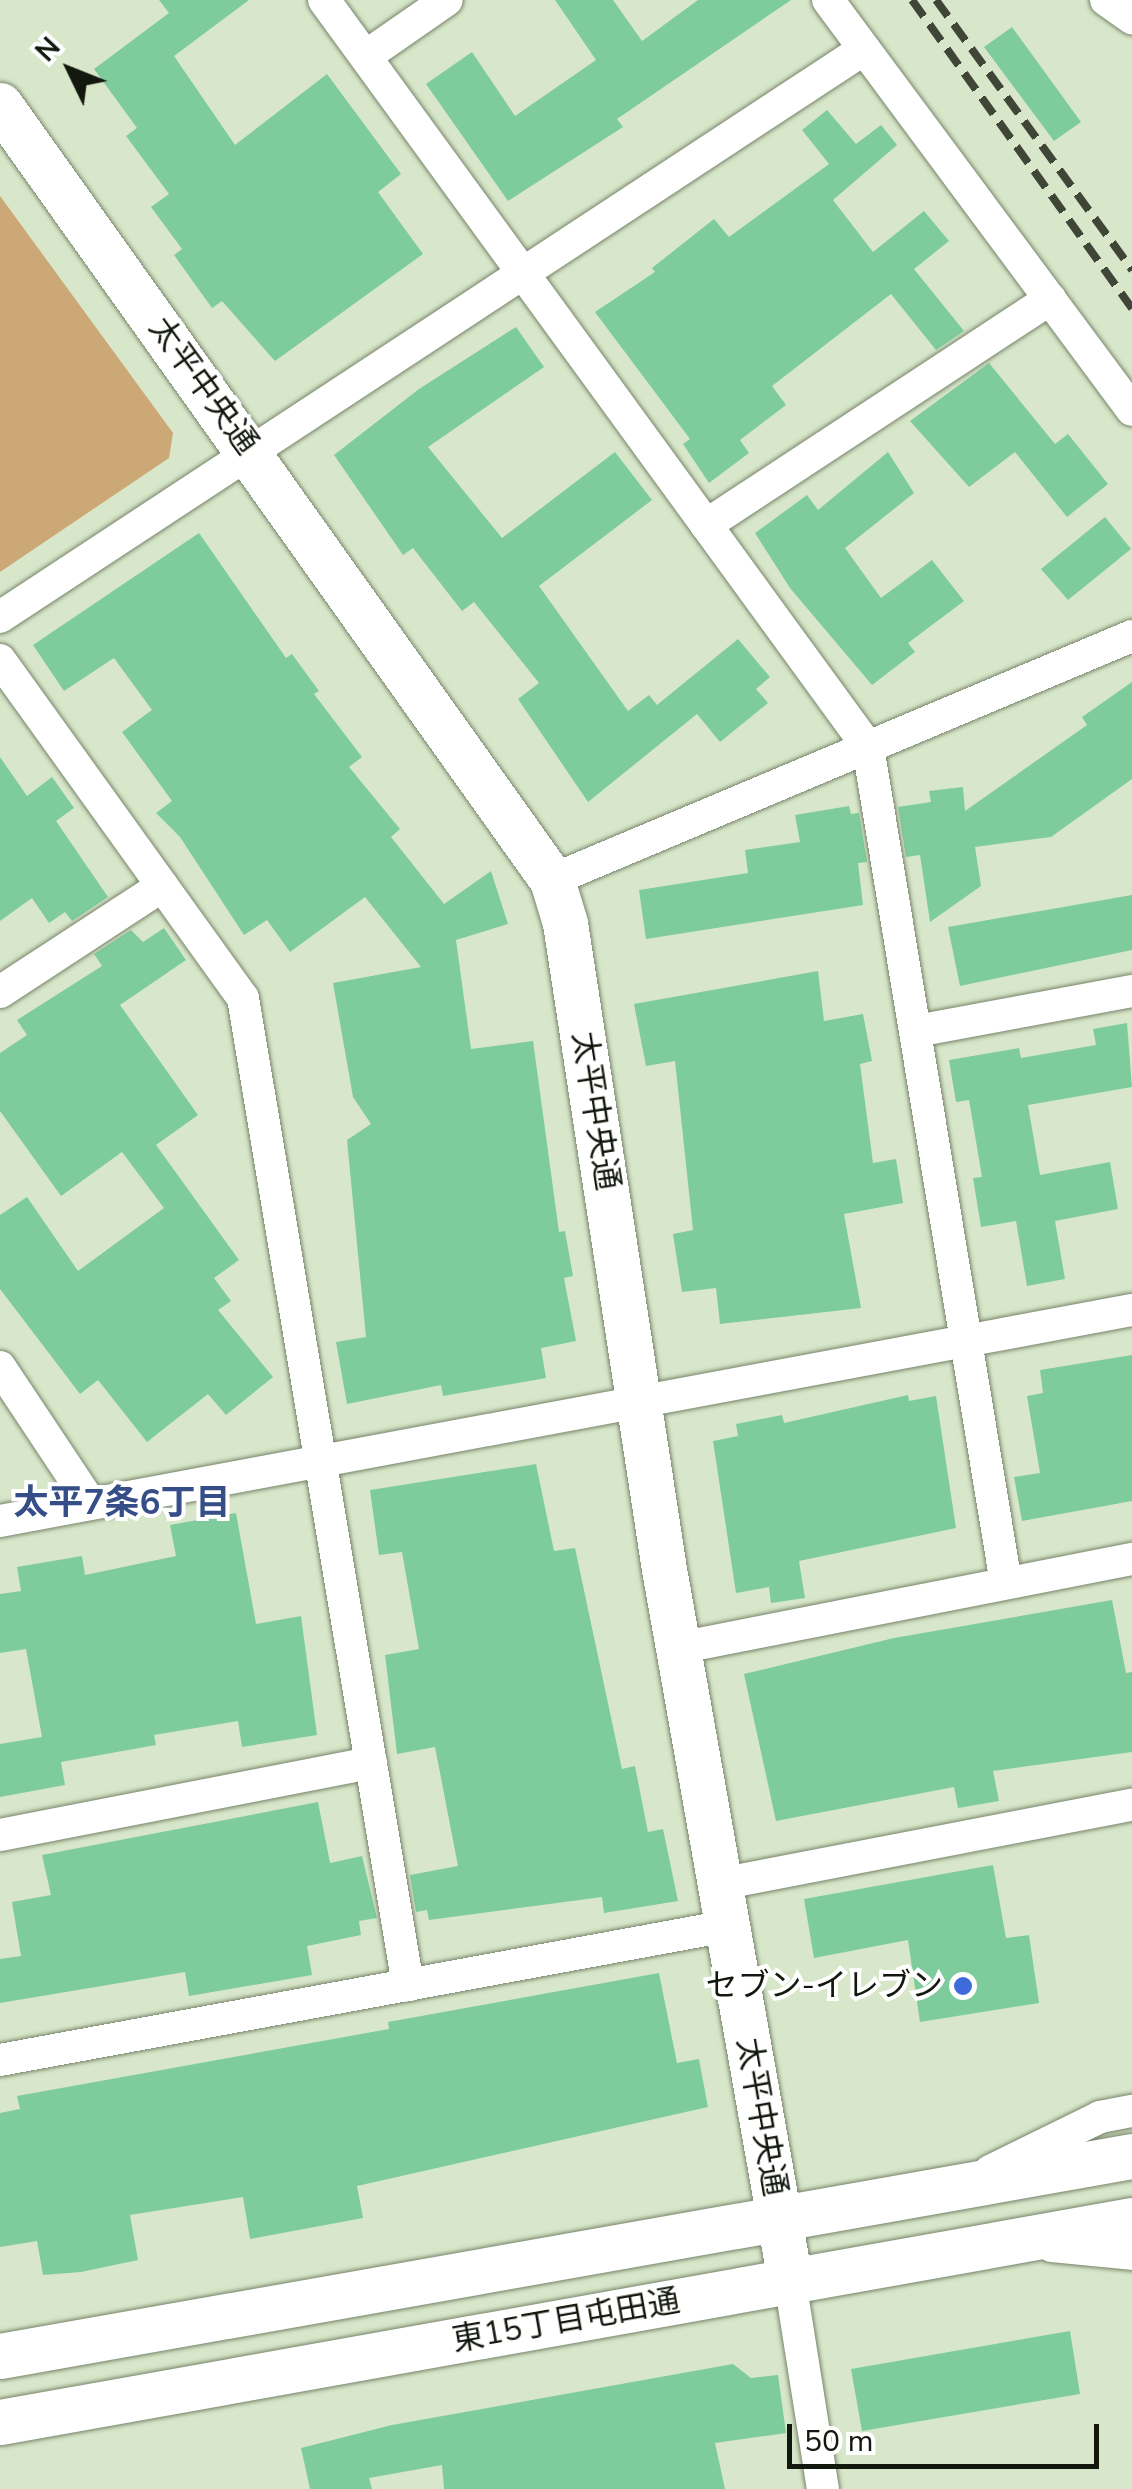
<!DOCTYPE html>
<meta charset="utf-8">
<style>
body{margin:0}
#map{position:relative;width:1132px;height:2489px;overflow:hidden;background:#d8e7ca;font-family:"Nunito Sans","Noto Sans JP",sans-serif}
div>[style]{position:absolute}
[style*='--x']{left:calc(var(--x)*1px);top:calc(var(--y)*1px);width:calc(var(--w)*1px);rotate:calc(var(--a)*1deg)}
.green>*{inset:0;background:#cca877}
.building>*{inset:0;background:#7ecc9c}
.roads{filter:drop-shadow(0 0 2px #77846a) drop-shadow(0 0 2px #77846a)}
.street>*{height:32px;margin:-16px;padding:0 16px;transform-origin:16px;border-radius:16px;background:#fff}
.secondary>*{height:45px;margin:-22.5px;padding:0 22.5px;transform-origin:22.5px;border-radius:22.5px;background:#fff}
.rail>*{height:8px;margin-top:-4px;transform-origin:0;background:repeating-linear-gradient(90deg,#3f4638 0 20px,transparent 0 30px)}
.dots>*{width:28px;height:28px;translate:-50% -50%;box-sizing:border-box;border:5px solid #fff;border-radius:50%}
span{translate:-50% -50%;white-space:nowrap;text-align:center;line-height:1.15;-webkit-text-stroke:8px #fff;paint-order:stroke}
.street-label{font-size:32px;color:#13180e}
.poi-label{font-size:32px;color:#13180e}
.right{translate:-100% -50%;text-align:right}
.neighbourhood-label{font-size:35px;color:#354e88;font-weight:700}
.north{position:absolute;left:20px;top:20px;width:100px;height:100px;-webkit-text-stroke:8px #fff;paint-order:stroke;rotate:313deg;font-size:28px;font-weight:700;line-height:40px;text-align:center;color:#13180e}
.north::after{content:'';display:block;margin:auto;width:35px;height:45px;background:#13180e;clip-path:polygon(50% 0,100% 100%,50% 72%,0 100%)}
.scale{position:absolute;left:787px;top:2424px;width:312px;height:45px;box-sizing:border-box;border:5px solid #13180e;border-top:0;padding-left:12px;font-size:30px;line-height:35px;white-space:nowrap;color:#13180e;-webkit-text-stroke:8px #fff;paint-order:stroke}
</style>
<div id="map">
<div class="green">
<div style="clip-path:polygon(0 196px,173px 433px,169px 458px,0 572px)"></div>
</div>
<div class="building">
<div style="clip-path:polygon(159px 0,249px 0,174px 56px,235px 145px,327px 74px,401px 174px,378px 192px,423px 254px,275px 361px,222px 301px,212px 308px,174px 255px,182px 249px,151px 207px,169px 194px,126px 136px,137px 128px,94px 69px,169px 13px)"></div>
<div style="clip-path:polygon(555px 0,613px 0,642px 41px,698px 0,791px 0,617px 119px,623px 127px,508px 201px,426px 84px,472px 52px,515px 116px,596px 60px)"></div>
<div style="clip-path:polygon(1012px 27px,1081px 122px,1054px 141px,984px 47px)"></div>
<div style="clip-path:polygon(827px 110px,856px 144px,881px 125px,897px 145px,833px 200px,873px 252px,924px 211px,949px 241px,914px 269px,964px 331px,936px 350px,891px 294px,772px 386px,786px 405px,740px 440px,749px 453px,709px 483px,683px 444px,690px 439px,595px 312px,655px 272px,652px 268px,714px 219px,729px 237px,829px 164px,802px 130px)"></div>
<div style="clip-path:polygon(516px 327px,544px 367px,428px 447px,502px 538px,615px 452px,652px 500px,539px 586px,628px 711px,649px 695px,657px 705px,738px 639px,770px 677px,756px 689px,768px 703px,720px 742px,697px 714px,588px 802px,518px 699px,539px 683px,474px 602px,462px 611px,413px 548px,403px 555px,334px 455px,419px 389px)"></div>
<div style="clip-path:polygon(989px 363px,1055px 444px,1068px 434px,1108px 484px,1067px 517px,1015px 452px,969px 487px,910px 421px)"></div>
<div style="clip-path:polygon(888px 452px,914px 493px,845px 548px,881px 598px,932px 560px,964px 601px,908px 643px,915px 652px,872px 685px,790px 588px,755px 533px,807px 495px,818px 510px)"></div>
<div style="clip-path:polygon(1105px 517px,1131px 549px,1068px 600px,1041px 569px)"></div>
<div style="clip-path:polygon(199px 533px,286px 658px,292px 654px,319px 691px,314px 694px,362px 757px,349px 767px,400px 829px,391px 837px,444px 904px,491px 871px,508px 924px,456px 940px,471px 1049px,533px 1041px,559px 1232px,565px 1231px,573px 1276px,564px 1278px,576px 1341px,541px 1348px,546px 1378px,443px 1396px,441px 1385px,347px 1404px,336px 1342px,366px 1337px,347px 1140px,371px 1124px,353px 1097px,333px 983px,421px 967px,365px 897px,290px 952px,267px 920px,244px 935px,180px 837px,156px 813px,172px 801px,122px 732px,152px 710px,114px 658px,64px 691px,33px 645px)"></div>
<div style="clip-path:polygon(1132px 682px,1132px 779px,1051px 837px,975px 847px,981px 886px,930px 922px,920px 855px,906px 857px,898px 807px,931px 802px,929px 791px,963px 787px,965px 811px,1087px 725px,1082px 717px)"></div>
<div style="clip-path:polygon(0 757px,27px 796px,52px 777px,74px 808px,56px 821px,108px 897px,72px 921px,65px 912px,49px 923px,32px 898px,0 921px)"></div>
<div style="clip-path:polygon(849px 806px,851px 814px,859px 813px,867px 862px,858px 863px,863px 905px,646px 939px,639px 890px,748px 873px,745px 850px,800px 842px,795px 815px)"></div>
<div style="clip-path:polygon(1132px 895px,1132px 950px,960px 986px,948px 927px)"></div>
<div style="clip-path:polygon(164px 928px,186px 960px,120px 1005px,198px 1115px,156px 1145px,239px 1260px,214px 1278px,231px 1301px,218px 1310px,273px 1377px,226px 1415px,208px 1394px,147px 1442px,98px 1380px,80px 1394px,0 1289px,0 1215px,27px 1197px,78px 1271px,164px 1208px,122px 1152px,61px 1196px,0 1111px,0 1053px,27px 1035px,17px 1020px,102px 966px,94px 954px,131px 930px,143px 942px)"></div>
<div style="clip-path:polygon(818px 971px,824px 1021px,863px 1014px,872px 1061px,860px 1064px,873px 1163px,896px 1159px,903px 1203px,844px 1214px,861px 1308px,720px 1324px,716px 1288px,682px 1292px,673px 1234px,693px 1230px,675px 1061px,646px 1066px,634px 1004px)"></div>
<div style="clip-path:polygon(1127px 1023px,1132px 1087px,1028px 1105px,1040px 1175px,1110px 1162px,1118px 1209px,1055px 1221px,1065px 1279px,1027px 1286px,1016px 1221px,981px 1227px,973px 1178px,982px 1177px,969px 1100px,956px 1102px,949px 1060px,1019px 1048px,1021px 1058px,1096px 1045px,1093px 1029px)"></div>
<div style="clip-path:polygon(1132px 1355px,1132px 1501px,1022px 1521px,1014px 1477px,1040px 1473px,1027px 1396px,1043px 1393px,1040px 1370px)"></div>
<div style="clip-path:polygon(908px 1395px,909px 1401px,936px 1396px,956px 1528px,799px 1561px,805px 1598px,771px 1603px,769px 1587px,736px 1593px,713px 1441px,738px 1436px,736px 1424px,782px 1415px,784px 1423px)"></div>
<div style="clip-path:polygon(536px 1464px,554px 1551px,575px 1548px,622px 1769px,635px 1766px,648px 1832px,663px 1829px,678px 1901px,604px 1913px,602px 1897px,429px 1920px,427px 1910px,416px 1912px,410px 1875px,458px 1866px,435px 1747px,397px 1754px,385px 1655px,419px 1649px,402px 1552px,379px 1555px,370px 1490px)"></div>
<div style="clip-path:polygon(236px 1513px,256px 1624px,301px 1616px,317px 1735px,242px 1747px,238px 1721px,154px 1735px,156px 1745px,61px 1762px,65px 1785px,0 1797px,0 1744px,42px 1737px,26px 1649px,0 1653px,0 1594px,21px 1591px,17px 1567px,82px 1556px,85px 1575px,176px 1556px,170px 1525px)"></div>
<div style="clip-path:polygon(1112px 1600px,1126px 1673px,1132px 1672px,1132px 1752px,993px 1771px,999px 1801px,958px 1808px,954px 1787px,776px 1821px,744px 1674px,894px 1638px)"></div>
<div style="clip-path:polygon(318px 1802px,330px 1863px,362px 1856px,377px 1918px,359px 1921px,361px 1935px,307px 1946px,312px 1975px,189px 1996px,185px 1972px,0 2003px,0 1959px,21px 1956px,12px 1902px,51px 1895px,42px 1855px)"></div>
<div style="clip-path:polygon(993px 1865px,1006px 1938px,1029px 1935px,1039px 2003px,920px 2022px,908px 1940px,814px 1958px,804px 1899px)"></div>
<div style="clip-path:polygon(659px 1973px,677px 2063px,699px 2059px,708px 2107px,357px 2186px,363px 2218px,250px 2239px,243px 2197px,130px 2215px,138px 2260px,81px 2272px,43px 2275px,37px 2241px,0 2247px,0 2113px,20px 2109px,17px 2096px,389px 2029px,388px 2022px)"></div>
<div style="clip-path:polygon(1070px 2331px,1080px 2394px,862px 2431px,851px 2369px)"></div>
<div style="clip-path:polygon(733px 2364px,751px 2378px,778px 2375px,786px 2433px,715px 2443px,725px 2489px,444px 2489px,442px 2465px,369px 2478px,372px 2489px,310px 2489px,301px 2448px,392px 2425px)"></div>
</div>
<div class="roads">
<div class="street">
<div style="--x:324;--y:0;--w:924;--a:53.94"></div>
<div style="--x:868;--y:747;--w:847;--a:80.63"></div>
<div style="--x:828;--y:0;--w:510;--a:53.44"></div>
<div style="--x:1106;--y:0;--w:32;--a:35"></div>
<div style="--x:366;--y:56;--w:98;--a:-34.7"></div>
<div style="--x:706;--y:525;--w:412;--a:-33.3"></div>
<div style="--x:0;--y:617;--w:1034;--a:-33.32"></div>
<div style="--x:0;--y:660;--w:416;--a:54.3"></div>
<div style="--x:243;--y:998;--w:1001;--a:80.51"></div>
<div style="--x:552;--y:880;--w:629;--a:-22.82"></div>
<div style="--x:0;--y:992;--w:194;--a:-33.2"></div>
<div style="--x:916;--y:1031;--w:220;--a:-10.5"></div>
<div style="--x:0;--y:1367;--w:164;--a:56.4"></div>
<div style="--x:0;--y:1521;--w:1151;--a:-10.56"></div>
<div style="--x:678;--y:1648;--w:463;--a:-11.1"></div>
<div style="--x:0;--y:1835;--w:378;--a:-11"></div>
<div style="--x:720;--y:1884;--w:420;--a:-10.9"></div>
<div style="--x:0;--y:2060;--w:739;--a:-10.44"></div>
<div style="--x:990;--y:2171;--w:123;--a:-26.1"></div>
<div style="--x:1100;--y:2117;--w:33;--a:-11"></div>
<div style="--x:1052;--y:2246;--w:80;--a:5.7"></div>
<div style="--x:790;--y:2281;--w:211;--a:81"></div>
</div>
<div class="secondary">
<div style="--x:0;--y:105;--w:951;--a:54.54"></div>
<div style="--x:552;--y:880;--w:45;--a:73.2"></div>
<div style="--x:565;--y:923;--w:654;--a:81.29"></div>
<div style="--x:664;--y:1569;--w:723;--a:79.96"></div>
<div style="--x:0;--y:2356;--w:1150;--a:-10.02"></div>
<div style="--x:0;--y:2422;--w:1150;--a:-10.12"></div>
</div>
</div>
<div class="rail">
<div style="--x:912;--y:0;--w:379;--a:54.5"></div>
<div style="--x:936;--y:0;--w:334;--a:54"></div>
</div>
<div class="dots">
<div style="left:963px;top:1986px;background:#3e6adb"></div>
</div>
<div class="street-label">
<span style="left:203px;top:386px;rotate:54deg">太平中央通</span>
<span style="left:595px;top:1111px;rotate:81deg">太平中央通</span>
<span style="left:761px;top:2117px;rotate:80deg">太平中央通</span>
<span style="left:566px;top:2321px;rotate:-10deg">東15丁目屯田通</span>
</div>
<div class="poi-label">
<span class="right" style="left:943px;top:1986px">セブン-イレブン</span>
</div>
<div class="neighbourhood-label">
<span style="left:122px;top:1503px">太平7条6丁目</span>
</div>
<div class="north">N</div>
<div class="scale">50 m</div>
</div>
